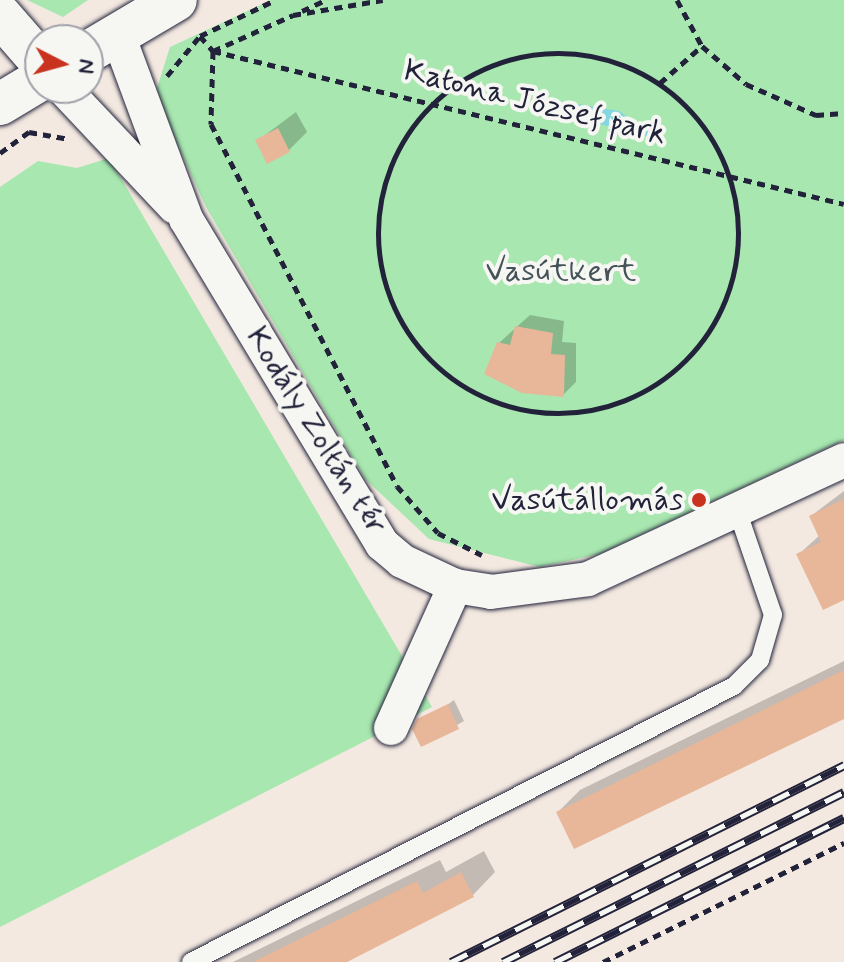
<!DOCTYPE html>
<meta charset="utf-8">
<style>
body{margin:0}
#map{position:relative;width:844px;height:962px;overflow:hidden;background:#f3e9e0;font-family:Mynerve,sans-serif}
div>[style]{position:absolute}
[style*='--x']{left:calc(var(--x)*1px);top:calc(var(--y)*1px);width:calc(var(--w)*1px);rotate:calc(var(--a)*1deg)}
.green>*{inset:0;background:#a8e7af}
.water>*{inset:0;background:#85d6e0}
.shadow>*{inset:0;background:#0003}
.building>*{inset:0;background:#e8b699}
.path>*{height:5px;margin-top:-2.5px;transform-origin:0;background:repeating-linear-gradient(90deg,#22223b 0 8px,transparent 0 14px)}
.path>.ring{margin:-2.5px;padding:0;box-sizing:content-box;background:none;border:5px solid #22223b;border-radius:50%}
.roads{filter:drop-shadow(0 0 2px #22223b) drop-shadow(0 0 2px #22223b)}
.service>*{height:18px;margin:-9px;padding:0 9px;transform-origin:9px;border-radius:9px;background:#f6f6f2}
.minor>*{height:34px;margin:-17px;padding:0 17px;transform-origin:17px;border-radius:17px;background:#f6f6f2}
.tertiary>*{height:42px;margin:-21px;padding:0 21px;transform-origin:21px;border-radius:21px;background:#f6f6f2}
.rail>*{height:9px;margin-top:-4.5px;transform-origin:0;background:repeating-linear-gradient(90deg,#f6f6f2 0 18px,#22223b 0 36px);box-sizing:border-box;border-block:2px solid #22223b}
.dots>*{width:22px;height:22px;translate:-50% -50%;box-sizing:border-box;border:4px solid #f6f6f2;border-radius:50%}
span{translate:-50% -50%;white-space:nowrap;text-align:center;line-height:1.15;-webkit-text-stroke:8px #f6f6f2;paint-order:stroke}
.street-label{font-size:32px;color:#22223b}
.park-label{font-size:32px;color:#445358}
.poi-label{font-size:32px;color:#22223b}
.right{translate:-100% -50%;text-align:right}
.north{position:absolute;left:24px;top:24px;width:80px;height:80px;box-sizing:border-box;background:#f6f6f2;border:2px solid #a1a1a9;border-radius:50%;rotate:96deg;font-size:22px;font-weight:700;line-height:32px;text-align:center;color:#22223b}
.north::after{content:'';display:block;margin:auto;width:28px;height:36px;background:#c8321e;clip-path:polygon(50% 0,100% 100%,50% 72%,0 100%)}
</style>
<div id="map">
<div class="green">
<div style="clip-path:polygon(27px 0,88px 0,63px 17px)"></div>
<div style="clip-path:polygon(271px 0,844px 0,844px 440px,600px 554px,540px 567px,429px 539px,365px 479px,206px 207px,163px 113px,157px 88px,170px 47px)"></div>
<div style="clip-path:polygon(109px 158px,432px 707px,0 927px,0 187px,38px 161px,77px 168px)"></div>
</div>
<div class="water">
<div style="clip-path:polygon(560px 101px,619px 111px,661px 140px,531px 106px)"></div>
</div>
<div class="shadow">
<div style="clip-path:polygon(296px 112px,307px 132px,289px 150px,257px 141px)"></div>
<div style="clip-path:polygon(530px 315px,564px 321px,562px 342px,576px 343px,576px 382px,563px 395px,499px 343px)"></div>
<div style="clip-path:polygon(844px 491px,844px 598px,799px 554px,820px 535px,811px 516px)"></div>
<div style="clip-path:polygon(844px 661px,844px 716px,558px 812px,580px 790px)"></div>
<div style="clip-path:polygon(454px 700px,464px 721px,422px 745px,421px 724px)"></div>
<div style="clip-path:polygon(484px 851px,495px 872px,473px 895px,341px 962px,233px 962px,440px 860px,446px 872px)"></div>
</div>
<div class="building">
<div style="clip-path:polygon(278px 128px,290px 152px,267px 164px,255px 140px)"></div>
<div style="clip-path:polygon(515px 326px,553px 333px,551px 354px,565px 355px,564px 397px,522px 393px,484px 374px,497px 342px,510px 345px)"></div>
<div style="clip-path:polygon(844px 499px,844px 600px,823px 610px,796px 554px,821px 542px,809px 516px)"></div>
<div style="clip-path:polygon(844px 670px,844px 719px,574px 849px,556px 812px)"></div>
<div style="clip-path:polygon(448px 704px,459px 729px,421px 747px,412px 729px,417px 719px)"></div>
<div style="clip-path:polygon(461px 872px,474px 897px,347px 962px,253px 962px,417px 881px,423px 893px)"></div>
</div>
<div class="path">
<div style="--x:677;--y:0;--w:52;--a:61.5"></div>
<div style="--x:702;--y:46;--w:58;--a:40.8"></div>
<div style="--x:746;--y:84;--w:77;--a:23.9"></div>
<div style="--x:816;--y:115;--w:28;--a:-4"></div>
<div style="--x:302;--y:11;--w:26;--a:-25"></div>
<div style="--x:200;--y:36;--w:20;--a:49"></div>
<div style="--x:213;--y:51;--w:649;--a:13.63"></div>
<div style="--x:213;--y:51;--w:73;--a:91.6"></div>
<div style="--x:211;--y:124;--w:407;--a:62.8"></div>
<div style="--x:397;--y:486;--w:62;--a:48.9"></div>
<div style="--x:438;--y:533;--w:49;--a:26.6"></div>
<div style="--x:213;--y:51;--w:88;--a:-24.2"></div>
<div style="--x:293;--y:15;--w:91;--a:-9.5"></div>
<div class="ring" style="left:378px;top:53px;width:355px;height:355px"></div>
<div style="--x:167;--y:76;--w:52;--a:-50.5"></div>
<div style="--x:200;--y:36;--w:83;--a:-25.6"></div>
<div style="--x:660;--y:83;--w:56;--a:-41.4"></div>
<div style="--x:0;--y:153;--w:36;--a:-36"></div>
<div style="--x:29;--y:132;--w:41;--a:9.9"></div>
<div style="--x:603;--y:962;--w:269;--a:-26.3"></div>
</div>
<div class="roads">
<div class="service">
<div style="--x:191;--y:962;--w:609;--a:-26.94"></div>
<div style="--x:734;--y:686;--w:37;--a:-45"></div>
<div style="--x:760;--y:660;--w:47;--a:-73.9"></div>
<div style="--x:773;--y:615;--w:111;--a:-108.9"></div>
</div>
<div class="minor">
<div style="--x:118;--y:35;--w:196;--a:69.7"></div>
<div style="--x:186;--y:219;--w:380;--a:58.9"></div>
<div style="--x:382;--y:544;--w:26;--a:40"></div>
<div style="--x:402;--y:561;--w:59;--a:25.3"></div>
<div style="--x:455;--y:586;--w:36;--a:9"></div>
<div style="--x:491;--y:592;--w:98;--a:-7.6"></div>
<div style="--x:588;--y:579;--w:282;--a:-24.9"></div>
<div style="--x:63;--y:88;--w:163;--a:46.7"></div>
<div style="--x:391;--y:728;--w:156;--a:-65.7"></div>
</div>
<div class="tertiary">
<div style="--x:0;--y:15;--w:61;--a:49"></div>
<div style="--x:88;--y:52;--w:102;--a:-30.6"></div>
<div style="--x:0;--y:104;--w:47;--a:-31"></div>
</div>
</div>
<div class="rail">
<div style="--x:451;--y:962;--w:440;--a:-26.6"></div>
<div style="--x:503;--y:962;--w:381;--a:-26.5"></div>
<div style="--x:555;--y:962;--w:323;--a:-26.5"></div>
</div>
<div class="dots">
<div style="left:699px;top:500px;background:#c8321e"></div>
</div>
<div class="street-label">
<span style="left:535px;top:103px;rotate:14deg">Katona József park</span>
<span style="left:316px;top:431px;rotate:58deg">Kodály Zoltán tér</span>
</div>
<div class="park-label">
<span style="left:561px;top:271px">Vasútkert</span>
</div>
<div class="poi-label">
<span class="right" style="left:683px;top:500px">Vasútállomás</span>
</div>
<div class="north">N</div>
</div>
